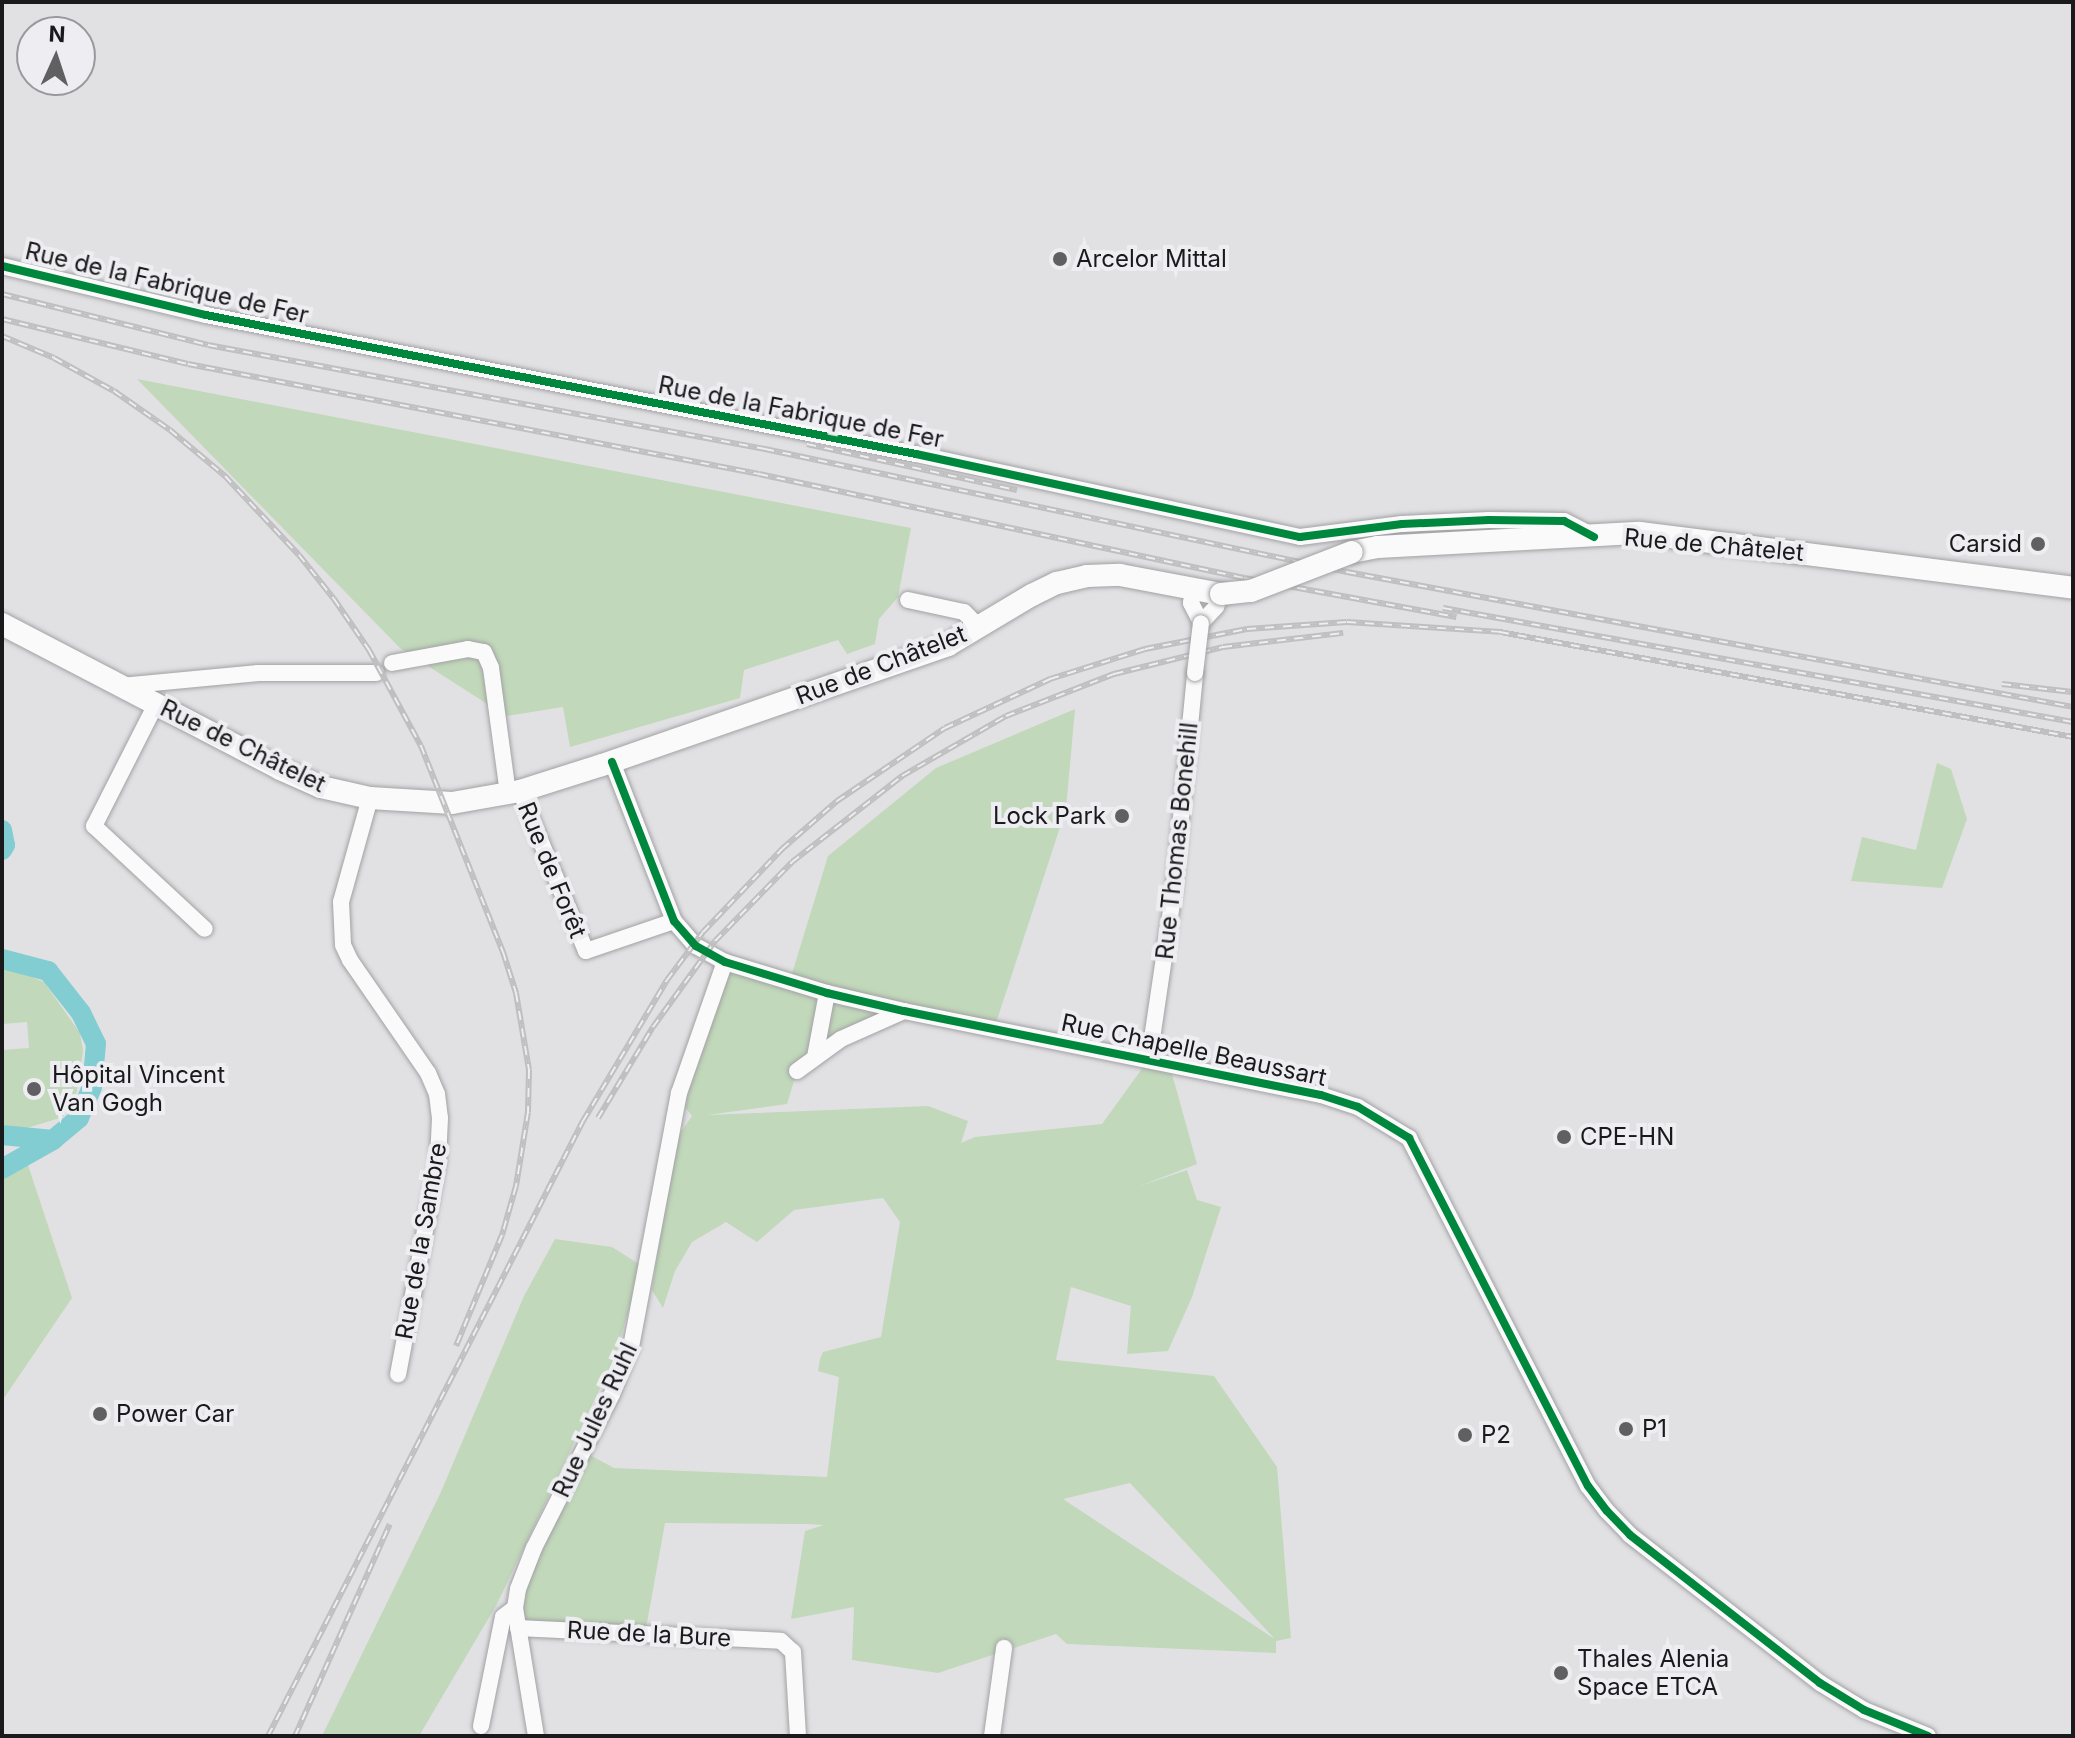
<!DOCTYPE html>
<meta charset="utf-8">
<style>
body{margin:0}
#map{position:relative;width:2075px;height:1738px;overflow:hidden;background:#e1e1e4;font-family:Inter,sans-serif}
div>[style]{position:absolute}
[style*='--x']{left:calc(var(--x)*1px);top:calc(var(--y)*1px);width:calc(var(--w)*1px);rotate:calc(var(--a)*1deg)}
.green>*{inset:0;background:#c1d8ba}
.river>*{height:20px;margin:-10px;padding:0 10px;transform-origin:10px;border-radius:10px;background:#82cdd2}
.roads{filter:drop-shadow(0 0 2px #a2a2a4) drop-shadow(0 0 2px #a2a2a4)}
.minor>*{height:16px;margin:-8px;padding:0 8px;transform-origin:8px;border-radius:8px;background:#fafafb}
.major>*{height:22px;margin:-11px;padding:0 11px;transform-origin:11px;border-radius:11px;background:#fafafb}
.rail>*{height:6px;margin-top:-3px;transform-origin:0;background:repeating-linear-gradient(90deg,#ededf2 0 9px,#bfbfc0 0 18px);box-sizing:border-box;border-block:2px solid #bfbfc0}
.bridges{filter:drop-shadow(0 0 2px #a2a2a4) drop-shadow(0 0 2px #a2a2a4)}
.minor-bridge>*{height:16px;margin:-8px;padding:0 8px;transform-origin:8px;border-radius:8px;background:#fafafb}
.major-bridge>*{height:22px;margin:-11px;padding:0 11px;transform-origin:11px;border-radius:11px;background:#fafafb}
.cycleway>*{height:8px;margin:-4px;padding:0 4px;transform-origin:4px;border-radius:4px;background:#00873e}
.dots>*{width:22px;height:22px;translate:-50% -50%;box-sizing:border-box;border:4px solid #ededf2;border-radius:50%}
span{translate:-50% -50%;white-space:nowrap;text-align:center;line-height:1.15;-webkit-text-stroke:8px #ededf2;paint-order:stroke}
.poi-label{font-size:24px;color:#1a1a1c}
.left{translate:0 -50%;text-align:left}
.right{translate:-100% -50%;text-align:right}
.street-label{font-size:24px;color:#1a1a1c}
.frame{position:absolute;inset:0;border:4px solid #1a1a1c;pointer-events:none}
.north{position:absolute;left:16px;top:16px;width:80px;height:80px;box-sizing:border-box;background:#ededf2;border:2px solid #99999c;border-radius:50%;rotate:3deg;font-size:22px;font-weight:700;line-height:32px;text-align:center;color:#1a1a1c}
.north::after{content:'';display:block;margin:auto;width:28px;height:36px;background:#606062;clip-path:polygon(50% 0,100% 100%,50% 72%,0 100%)}
</style>
<div id="map">
<div class="green">
<div style="clip-path:polygon(137px 379px,911px 528px,898px 597px,879px 619px,875px 644px,847px 654px,838px 640px,744px 670px,740px 698px,570px 747px,563px 707px,506px 716px,400px 648px)"></div>
<div style="clip-path:polygon(evenodd,1075px 709px,1066px 809px,994px 1029px,894px 1008px,797px 1071px,787px 1104px,707px 1115px,928px 1106px,968px 1121px,961px 1143px,975px 1137px,1102px 1124px,1149px 1059px,1169px 1063px,1197px 1164px,1137px 1187px,1187px 1170px,1197px 1200px,1221px 1207px,1192px 1297px,1168px 1351px,1127px 1354px,1131px 1306px,1071px 1287px,1056px 1360px,1214px 1376px,1277px 1467px,1291px 1638px,1276px 1641px,1276px 1653px,1067px 1644px,1056px 1634px,938px 1673px,852px 1660px,854px 1607px,791px 1619px,805px 1531px,824px 1525px,806px 1524px,665px 1523px,645px 1634px,518px 1628px,537px 1542px,590px 1455px,614px 1468px,827px 1477px,839px 1377px,818px 1371px,820px 1359px,823px 1352px,881px 1337px,900px 1222px,883px 1198px,794px 1210px,757px 1242px,726px 1222px,692px 1242px,675px 1271px,663px 1308px,652px 1290px,674px 1142px,692px 1116px,678px 1098px,725px 962px,790px 980px,828px 856px,936px 768px,1075px 709px,1130px 1483px,1273px 1637px,1273px 1638px,1063px 1499px,1130px 1483px)"></div>
<div style="clip-path:polygon(1937px 763px,1951px 769px,1967px 819px,1942px 888px,1851px 881px,1862px 837px,1916px 850px)"></div>
<div style="clip-path:polygon(2px 969px,14px 969px,44px 982px,80px 1033px,83px 1051px,76px 1095px,63px 1117px,17px 1131px,2px 1128px,2px 1050px,29px 1048px,27px 1022px,2px 1024px)"></div>
<div style="clip-path:polygon(25px 1156px,72px 1298px,2px 1401px,2px 1164px)"></div>
<div style="clip-path:polygon(555px 1239px,612px 1247px,642px 1266px,614px 1359px,497px 1604px,419px 1736px,322px 1736px,440px 1494px,524px 1296px)"></div>
</div>
<div class="river">
<div style="--x:2;--y:830;--w:15;--a:79"></div>
<div style="--x:5;--y:845;--w:6;--a:121"></div>
<div style="--x:2;--y:959;--w:48;--a:14.6"></div>
<div style="--x:48;--y:971;--w:53;--a:51.8"></div>
<div style="--x:81;--y:1013;--w:34;--a:64"></div>
<div style="--x:96;--y:1044;--w:43;--a:95.3"></div>
<div style="--x:92;--y:1087;--w:34;--a:113"></div>
<div style="--x:79;--y:1118;--w:34;--a:140"></div>
<div style="--x:53;--y:1140;--w:59;--a:150.4"></div>
<div style="--x:2;--y:1135;--w:51;--a:5.6"></div>
</div>
<div class="roads">
<div class="minor">
<div style="--x:2;--y:266;--w:210;--a:13.5"></div>
<div style="--x:206;--y:315;--w:723;--a:11.08"></div>
<div style="--x:916;--y:454;--w:393;--a:12.2"></div>
<div style="--x:1300;--y:537;--w:103;--a:-7.3"></div>
<div style="--x:1402;--y:524;--w:87;--a:-2.6"></div>
<div style="--x:1489;--y:520;--w:75;--a:0.8"></div>
<div style="--x:1564;--y:521;--w:28;--a:27"></div>
<div style="--x:1193;--y:589;--w:14;--a:98"></div>
<div style="--x:1191;--y:603;--w:22;--a:63"></div>
<div style="--x:1201;--y:623;--w:22;--a:-47"></div>
<div style="--x:1216;--y:607;--w:14;--a:-69"></div>
<div style="--x:908;--y:600;--w:57;--a:12.1"></div>
<div style="--x:964;--y:612;--w:21;--a:45"></div>
<div style="--x:392;--y:663;--w:77;--a:-10.4"></div>
<div style="--x:468;--y:649;--w:16;--a:11"></div>
<div style="--x:484;--y:652;--w:17;--a:66"></div>
<div style="--x:491;--y:668;--w:126;--a:82.3"></div>
<div style="--x:121;--y:686;--w:138;--a:-5.4"></div>
<div style="--x:258;--y:673;--w:118;--a:0"></div>
<div style="--x:156;--y:704;--w:137;--a:116.9"></div>
<div style="--x:94;--y:826;--w:151;--a:42.9"></div>
<div style="--x:612;--y:762;--w:171;--a:68.7"></div>
<div style="--x:674;--y:921;--w:33;--a:49"></div>
<div style="--x:696;--y:946;--w:33;--a:29"></div>
<div style="--x:725;--y:962;--w:107;--a:16.9"></div>
<div style="--x:827;--y:993;--w:79;--a:13.2"></div>
<div style="--x:904;--y:1011;--w:425;--a:11.4"></div>
<div style="--x:1321;--y:1095;--w:39;--a:18"></div>
<div style="--x:1358;--y:1107;--w:60;--a:31.3"></div>
<div style="--x:1409;--y:1138;--w:391;--a:62.8"></div>
<div style="--x:1588;--y:1486;--w:31;--a:53"></div>
<div style="--x:1607;--y:1511;--w:33;--a:46"></div>
<div style="--x:1630;--y:1535;--w:241;--a:37.9"></div>
<div style="--x:1820;--y:1683;--w:52;--a:31.5"></div>
<div style="--x:1864;--y:1710;--w:69;--a:22.1"></div>
<div style="--x:520;--y:791;--w:173;--a:67.6"></div>
<div style="--x:586;--y:951;--w:93;--a:-18.8"></div>
<div style="--x:370;--y:798;--w:108;--a:105.6"></div>
<div style="--x:341;--y:902;--w:43;--a:87.3"></div>
<div style="--x:343;--y:945;--w:17;--a:65"></div>
<div style="--x:350;--y:960;--w:137;--a:55.4"></div>
<div style="--x:428;--y:1073;--w:23;--a:67"></div>
<div style="--x:437;--y:1094;--w:24;--a:83"></div>
<div style="--x:440;--y:1118;--w:43;--a:92.7"></div>
<div style="--x:438;--y:1161;--w:217;--a:100.6"></div>
<div style="--x:815;--y:1057;--w:65;--a:-79.4"></div>
<div style="--x:1149;--y:1059;--w:172;--a:-81.6"></div>
<div style="--x:1174;--y:889;--w:217;--a:-84.4"></div>
<div style="--x:797;--y:1071;--w:54;--a:-36"></div>
<div style="--x:841;--y:1039;--w:69;--a:-24"></div>
<div style="--x:518;--y:1628;--w:263;--a:2.8"></div>
<div style="--x:781;--y:1641;--w:16;--a:43"></div>
<div style="--x:793;--y:1652;--w:84;--a:86.6"></div>
<div style="--x:481;--y:1726;--w:111;--a:-78.6"></div>
<div style="--x:503;--y:1617;--w:15;--a:-37"></div>
<div style="--x:536;--y:1736;--w:130;--a:-99.3"></div>
<div style="--x:515;--y:1608;--w:19;--a:-81"></div>
<div style="--x:518;--y:1589;--w:44;--a:-68.7"></div>
<div style="--x:534;--y:1548;--w:173;--a:-63.1"></div>
<div style="--x:612;--y:1394;--w:51;--a:-68"></div>
<div style="--x:631;--y:1347;--w:258;--a:-79.3"></div>
<div style="--x:679;--y:1093;--w:139;--a:-70.7"></div>
<div style="--x:992;--y:1736;--w:89;--a:-82.2"></div>
</div>
<div class="major">
<div style="--x:1352;--y:552;--w:26;--a:-11"></div>
<div style="--x:1378;--y:547;--w:262;--a:-3.1"></div>
<div style="--x:1640;--y:533;--w:436;--a:7.2"></div>
<div style="--x:2;--y:624;--w:314;--a:27.5"></div>
<div style="--x:280;--y:769;--w:45;--a:23.7"></div>
<div style="--x:321;--y:787;--w:50;--a:12.7"></div>
<div style="--x:370;--y:798;--w:82;--a:3.5"></div>
<div style="--x:452;--y:803;--w:69;--a:-10"></div>
<div style="--x:520;--y:791;--w:86;--a:-17.6"></div>
<div style="--x:602;--y:765;--w:366;--a:-19.1"></div>
<div style="--x:948;--y:645;--w:98;--a:-30.8"></div>
<div style="--x:1032;--y:595;--w:28;--a:-26"></div>
<div style="--x:1057;--y:583;--w:31;--a:-13"></div>
<div style="--x:1087;--y:576;--w:33;--a:-2"></div>
<div style="--x:1120;--y:575;--w:103;--a:10.7"></div>
</div>
</div>
<div class="rail">
<div style="--x:2;--y:294;--w:212;--a:13.9"></div>
<div style="--x:208;--y:345;--w:567;--a:10.58"></div>
<div style="--x:765;--y:449;--w:595;--a:11.93"></div>
<div style="--x:1347;--y:572;--w:738;--a:10.53"></div>
<div style="--x:2;--y:319;--w:191;--a:13.6"></div>
<div style="--x:188;--y:364;--w:581;--a:10.9"></div>
<div style="--x:759;--y:474;--w:496;--a:12.1"></div>
<div style="--x:1244;--y:578;--w:216;--a:10.4"></div>
<div style="--x:2;--y:336;--w:56;--a:22.9"></div>
<div style="--x:54;--y:358;--w:68;--a:28.8"></div>
<div style="--x:114;--y:391;--w:68;--a:34.9"></div>
<div style="--x:170;--y:430;--w:72;--a:39.9"></div>
<div style="--x:225;--y:476;--w:108;--a:46.9"></div>
<div style="--x:299;--y:555;--w:56;--a:51.5"></div>
<div style="--x:334;--y:599;--w:62;--a:55.5"></div>
<div style="--x:369;--y:650;--w:109;--a:61.6"></div>
<div style="--x:421;--y:746;--w:222;--a:68.3"></div>
<div style="--x:503;--y:952;--w:43;--a:72.4"></div>
<div style="--x:516;--y:993;--w:78;--a:80.4"></div>
<div style="--x:529;--y:1070;--w:42;--a:91.4"></div>
<div style="--x:528;--y:1112;--w:75;--a:99.2"></div>
<div style="--x:516;--y:1186;--w:51;--a:105.9"></div>
<div style="--x:502;--y:1235;--w:120;--a:112.5"></div>
<div style="--x:807;--y:444;--w:215;--a:12.4"></div>
<div style="--x:1443;--y:608;--w:640;--a:10.26"></div>
<div style="--x:2002;--y:684;--w:71;--a:6.4"></div>
<div style="--x:598;--y:1118;--w:106;--a:-58.9"></div>
<div style="--x:653;--y:1027;--w:106;--a:-54.2"></div>
<div style="--x:715;--y:941;--w:110;--a:-45.7"></div>
<div style="--x:792;--y:862;--w:140;--a:-38"></div>
<div style="--x:902;--y:776;--w:120;--a:-30"></div>
<div style="--x:1006;--y:716;--w:116;--a:-21.3"></div>
<div style="--x:1114;--y:674;--w:112;--a:-13.9"></div>
<div style="--x:1223;--y:647;--w:121;--a:-6.7"></div>
<div style="--x:268;--y:1736;--w:691;--a:-62.88"></div>
<div style="--x:583;--y:1121;--w:164;--a:-59.2"></div>
<div style="--x:667;--y:980;--w:60;--a:-53.1"></div>
<div style="--x:703;--y:932;--w:115;--a:-46.4"></div>
<div style="--x:782;--y:849;--w:73;--a:-41.1"></div>
<div style="--x:837;--y:801;--w:130;--a:-34.1"></div>
<div style="--x:945;--y:728;--w:116;--a:-25"></div>
<div style="--x:1050;--y:679;--w:100;--a:-17.5"></div>
<div style="--x:1145;--y:649;--w:104;--a:-11.1"></div>
<div style="--x:1247;--y:629;--w:100;--a:-4"></div>
<div style="--x:1347;--y:622;--w:153;--a:3.7"></div>
<div style="--x:1500;--y:632;--w:583;--a:10.38"></div>
<div style="--x:295;--y:1736;--w:232;--a:-65.9"></div>
</div>
<div class="bridges">
<div class="minor-bridge">
<div style="--x:1195;--y:673;--w:50;--a:-83.2"></div>
</div>
<div class="major-bridge">
<div style="--x:1221;--y:594;--w:30;--a:-6"></div>
<div style="--x:1251;--y:591;--w:108;--a:-21.1"></div>
</div>
</div>
<div class="cycleway">
<div style="--x:2;--y:266;--w:210;--a:13.5"></div>
<div style="--x:206;--y:315;--w:723;--a:11.08"></div>
<div style="--x:916;--y:454;--w:393;--a:12.2"></div>
<div style="--x:1300;--y:537;--w:103;--a:-7.3"></div>
<div style="--x:1402;--y:524;--w:87;--a:-2.6"></div>
<div style="--x:1489;--y:520;--w:75;--a:0.8"></div>
<div style="--x:1564;--y:521;--w:34;--a:28"></div>
<div style="--x:612;--y:762;--w:171;--a:68.7"></div>
<div style="--x:674;--y:921;--w:33;--a:49"></div>
<div style="--x:696;--y:946;--w:33;--a:29"></div>
<div style="--x:725;--y:962;--w:107;--a:16.9"></div>
<div style="--x:827;--y:993;--w:79;--a:13.2"></div>
<div style="--x:904;--y:1011;--w:425;--a:11.4"></div>
<div style="--x:1321;--y:1095;--w:39;--a:18"></div>
<div style="--x:1358;--y:1107;--w:60;--a:31.3"></div>
<div style="--x:1409;--y:1138;--w:391;--a:62.8"></div>
<div style="--x:1588;--y:1486;--w:31;--a:53"></div>
<div style="--x:1607;--y:1511;--w:33;--a:46"></div>
<div style="--x:1630;--y:1535;--w:241;--a:37.9"></div>
<div style="--x:1820;--y:1683;--w:52;--a:31.5"></div>
<div style="--x:1864;--y:1710;--w:69;--a:22.1"></div>
</div>
<div class="dots">
<div style="left:1060px;top:259px;background:#606062"></div>
<div style="left:2038px;top:544px;background:#606062"></div>
<div style="left:1122px;top:816px;background:#606062"></div>
<div style="left:34px;top:1089px;background:#606062"></div>
<div style="left:1564px;top:1137px;background:#606062"></div>
<div style="left:100px;top:1414px;background:#606062"></div>
<div style="left:1626px;top:1429px;background:#606062"></div>
<div style="left:1465px;top:1435px;background:#606062"></div>
<div style="left:1561px;top:1673px;background:#606062"></div>
</div>
<div class="poi-label">
<span class="left" style="left:1076px;top:259px">Arcelor Mittal</span>
<span class="right" style="left:2022px;top:544px">Carsid</span>
<span class="right" style="left:1106px;top:816px">Lock Park</span>
<span class="left" style="left:52px;top:1089px">Hôpital Vincent<br>Van Gogh</span>
<span class="left" style="left:1580px;top:1137px">CPE-HN</span>
<span class="left" style="left:116px;top:1414px">Power Car</span>
<span class="left" style="left:1642px;top:1429px">P1</span>
<span class="left" style="left:1481px;top:1435px">P2</span>
<span class="left" style="left:1577px;top:1673px">Thales Alenia<br>Space ETCA</span>
</div>
<div class="street-label">
<span style="left:167px;top:283px;rotate:13deg">Rue de la Fabrique de Fer</span>
<span style="left:801px;top:412px;rotate:11deg">Rue de la Fabrique de Fer</span>
<span style="left:1714px;top:545px;rotate:5deg">Rue de Châtelet</span>
<span style="left:881px;top:665px;rotate:-21deg">Rue de Châtelet</span>
<span style="left:243px;top:746px;rotate:26deg">Rue de Châtelet</span>
<span style="left:1177px;top:841px;rotate:-84deg">Rue Thomas Bonehill</span>
<span style="left:552px;top:870px;rotate:68deg">Rue de Forêt</span>
<span style="left:1194px;top:1050px;rotate:12deg">Rue Chapelle Beaussart</span>
<span style="left:421px;top:1241px;rotate:-80deg">Rue de la Sambre</span>
<span style="left:595px;top:1420px;rotate:-65deg">Rue Jules Ruhl</span>
<span style="left:649px;top:1634px;rotate:3deg">Rue de la Bure</span>
</div>
<div class="frame"></div>
<div class="north">N</div>
</div>
